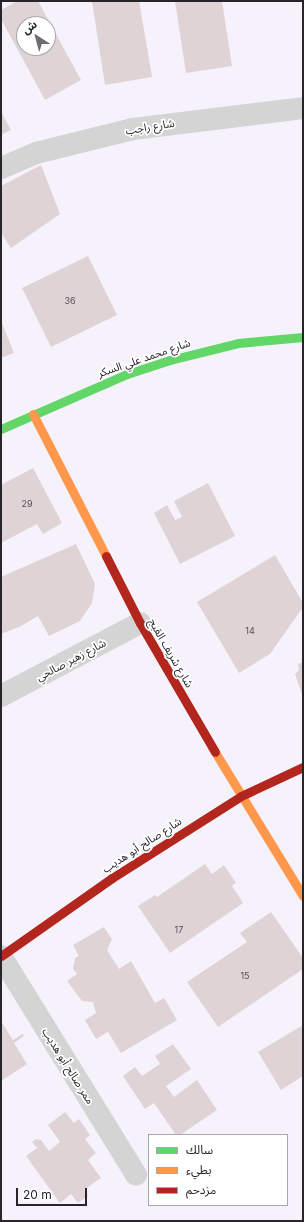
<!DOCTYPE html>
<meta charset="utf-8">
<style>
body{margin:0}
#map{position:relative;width:304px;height:1222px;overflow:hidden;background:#f6f2fb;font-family:Inter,"Noto Sans Arabic",sans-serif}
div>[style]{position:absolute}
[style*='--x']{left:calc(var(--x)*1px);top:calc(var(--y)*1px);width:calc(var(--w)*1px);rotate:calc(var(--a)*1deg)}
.building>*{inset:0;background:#dfd3d6}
.street>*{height:22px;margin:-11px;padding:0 11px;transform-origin:11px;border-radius:11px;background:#d5d4d5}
.fast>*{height:9px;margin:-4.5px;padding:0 4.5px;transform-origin:4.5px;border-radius:4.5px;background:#63d668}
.slow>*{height:9px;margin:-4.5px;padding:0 4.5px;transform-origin:4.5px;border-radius:4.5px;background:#ff974d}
.jam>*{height:9px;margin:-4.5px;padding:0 4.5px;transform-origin:4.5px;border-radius:4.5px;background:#b3261e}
span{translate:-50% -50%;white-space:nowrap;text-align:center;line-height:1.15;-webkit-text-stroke:3.5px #fff;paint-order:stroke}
.number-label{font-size:9px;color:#555055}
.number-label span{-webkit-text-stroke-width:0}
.street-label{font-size:11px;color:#27242a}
.frame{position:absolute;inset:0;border:2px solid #27242a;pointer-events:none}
.legend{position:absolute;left:148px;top:1134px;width:140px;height:72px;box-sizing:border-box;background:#fff;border:1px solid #a9a7aa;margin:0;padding:5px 7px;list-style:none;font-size:12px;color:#27242a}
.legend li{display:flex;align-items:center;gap:8px;height:20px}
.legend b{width:20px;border:1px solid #a9a7aa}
.north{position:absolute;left:16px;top:16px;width:40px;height:40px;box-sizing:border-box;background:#fff;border:1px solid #a9a7aa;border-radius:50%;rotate:324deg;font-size:11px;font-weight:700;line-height:16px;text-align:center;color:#27242a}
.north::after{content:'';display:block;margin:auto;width:14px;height:18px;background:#6f6c73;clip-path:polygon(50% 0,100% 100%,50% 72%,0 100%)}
.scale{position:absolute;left:16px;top:1188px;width:71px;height:18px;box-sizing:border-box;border:2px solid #27242a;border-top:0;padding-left:5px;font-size:12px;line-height:14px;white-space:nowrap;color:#27242a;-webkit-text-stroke:3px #fff;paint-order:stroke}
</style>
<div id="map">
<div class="building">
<div style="clip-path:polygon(evenodd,17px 1px,38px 1px,81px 80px,45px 100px,1px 19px,1px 10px,17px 1px,24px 24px,48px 24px,48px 48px,24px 48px,24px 24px)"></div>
<div style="clip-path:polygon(92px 1px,139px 1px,152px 77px,105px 85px)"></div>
<div style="clip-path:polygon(175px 1px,222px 1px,232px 66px,186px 73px)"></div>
<div style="clip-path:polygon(1px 112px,11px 130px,1px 135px)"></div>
<div style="clip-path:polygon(41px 165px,60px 214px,11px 248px,1px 233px,1px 186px)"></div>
<div style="clip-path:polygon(88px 256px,117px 315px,51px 347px,22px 288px)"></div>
<div style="clip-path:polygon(1px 321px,14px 353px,1px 358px)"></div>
<div style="clip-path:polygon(33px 468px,62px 523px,43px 534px,37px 524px,1px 543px,1px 485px)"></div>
<div style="clip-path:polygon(208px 483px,235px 536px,180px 564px,154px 513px,167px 505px,175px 520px,182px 517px,174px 501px)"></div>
<div style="clip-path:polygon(76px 544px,95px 584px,92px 603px,80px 621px,49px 636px,38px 616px,21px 626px,1px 634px,1px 577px)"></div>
<div style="clip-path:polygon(275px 555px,303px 603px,303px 607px,270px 654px,239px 673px,197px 602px)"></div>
<div style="clip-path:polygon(303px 662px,303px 697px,295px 674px,299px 670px,298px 664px)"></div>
<div style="clip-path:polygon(205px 864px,212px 874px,224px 865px,236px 883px,232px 886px,243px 903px,170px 953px,138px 906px,155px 895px,157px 897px)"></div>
<div style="clip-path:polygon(271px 912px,303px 958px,303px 969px,218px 1027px,187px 982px,247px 942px,240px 933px)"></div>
<div style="clip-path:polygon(104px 927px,112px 939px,107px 950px,119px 969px,131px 961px,155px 1003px,164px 998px,177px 1020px,121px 1053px,108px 1032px,96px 1039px,85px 1020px,96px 1013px,93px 1002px,82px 1001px,67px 981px,77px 974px,73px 969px,75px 958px,79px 956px,73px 945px)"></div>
<div style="clip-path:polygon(1px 1021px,13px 1040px,22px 1034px,24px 1036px,14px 1043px,27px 1064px,1px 1081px)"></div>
<div style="clip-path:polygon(303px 1025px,303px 1076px,281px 1090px,258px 1052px)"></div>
<div style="clip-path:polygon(173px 1044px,191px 1069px,166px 1086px,174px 1097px,197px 1080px,217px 1110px,180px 1135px,176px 1135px,154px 1103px,145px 1109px,123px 1076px,135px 1067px,142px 1076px,160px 1064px,155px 1056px)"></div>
<div style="clip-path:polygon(65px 1112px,74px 1123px,79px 1119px,90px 1135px,85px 1139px,96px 1153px,88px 1160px,101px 1178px,84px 1190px,88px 1196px,78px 1203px,71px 1194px,60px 1203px,26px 1156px,37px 1148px,32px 1142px,36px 1139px,41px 1140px,49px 1151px,60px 1142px,48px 1125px)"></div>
</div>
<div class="street">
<div style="--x:1;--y:168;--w:38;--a:-23"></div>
<div style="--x:36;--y:153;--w:100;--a:-13.9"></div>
<div style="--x:133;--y:129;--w:171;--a:-7"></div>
<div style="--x:1;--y:696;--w:157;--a:-27.7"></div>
<div style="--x:1;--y:956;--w:257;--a:58.3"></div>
</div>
<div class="fast">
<div style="--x:1;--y:429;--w:137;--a:-23.6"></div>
<div style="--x:127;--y:374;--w:45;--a:-18"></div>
<div style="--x:170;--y:360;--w:70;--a:-14"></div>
<div style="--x:238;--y:343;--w:65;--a:-5.3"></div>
</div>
<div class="slow">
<div style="--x:33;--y:414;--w:160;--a:62.8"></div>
<div style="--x:215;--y:752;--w:169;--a:58.6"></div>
</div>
<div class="jam">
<div style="--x:106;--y:556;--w:75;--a:63.1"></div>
<div style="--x:140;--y:623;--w:149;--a:59.8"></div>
<div style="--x:1;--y:956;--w:136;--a:-35.1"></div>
<div style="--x:112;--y:878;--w:153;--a:-32.4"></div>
<div style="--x:241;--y:796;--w:68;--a:-25.1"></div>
</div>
<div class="number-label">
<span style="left:70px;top:301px">36</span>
<span style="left:27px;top:504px">29</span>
<span style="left:250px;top:631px">14</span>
<span style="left:179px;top:930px">17</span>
<span style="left:245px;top:976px">15</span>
</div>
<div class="street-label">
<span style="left:150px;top:127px;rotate:-9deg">شارع راجب</span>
<span style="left:144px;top:358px;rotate:-19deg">شارع محمد علي السكر</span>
<span style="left:171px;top:653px;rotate:60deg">شارع شريف القبج</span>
<span style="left:71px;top:660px;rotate:-28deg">شارع زهير صالحي</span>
<span style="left:142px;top:845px;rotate:-33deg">شارع صالح أبو هديب</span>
<span style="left:68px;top:1066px;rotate:58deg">ممر صالح أبو هديب</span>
</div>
<div class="frame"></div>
<ul class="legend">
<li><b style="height:5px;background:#63d668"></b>سالك</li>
<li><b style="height:5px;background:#ff974d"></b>بطيء</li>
<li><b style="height:5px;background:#b3261e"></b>مزدحم</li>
</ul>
<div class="north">ش</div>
<div class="scale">20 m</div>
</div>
